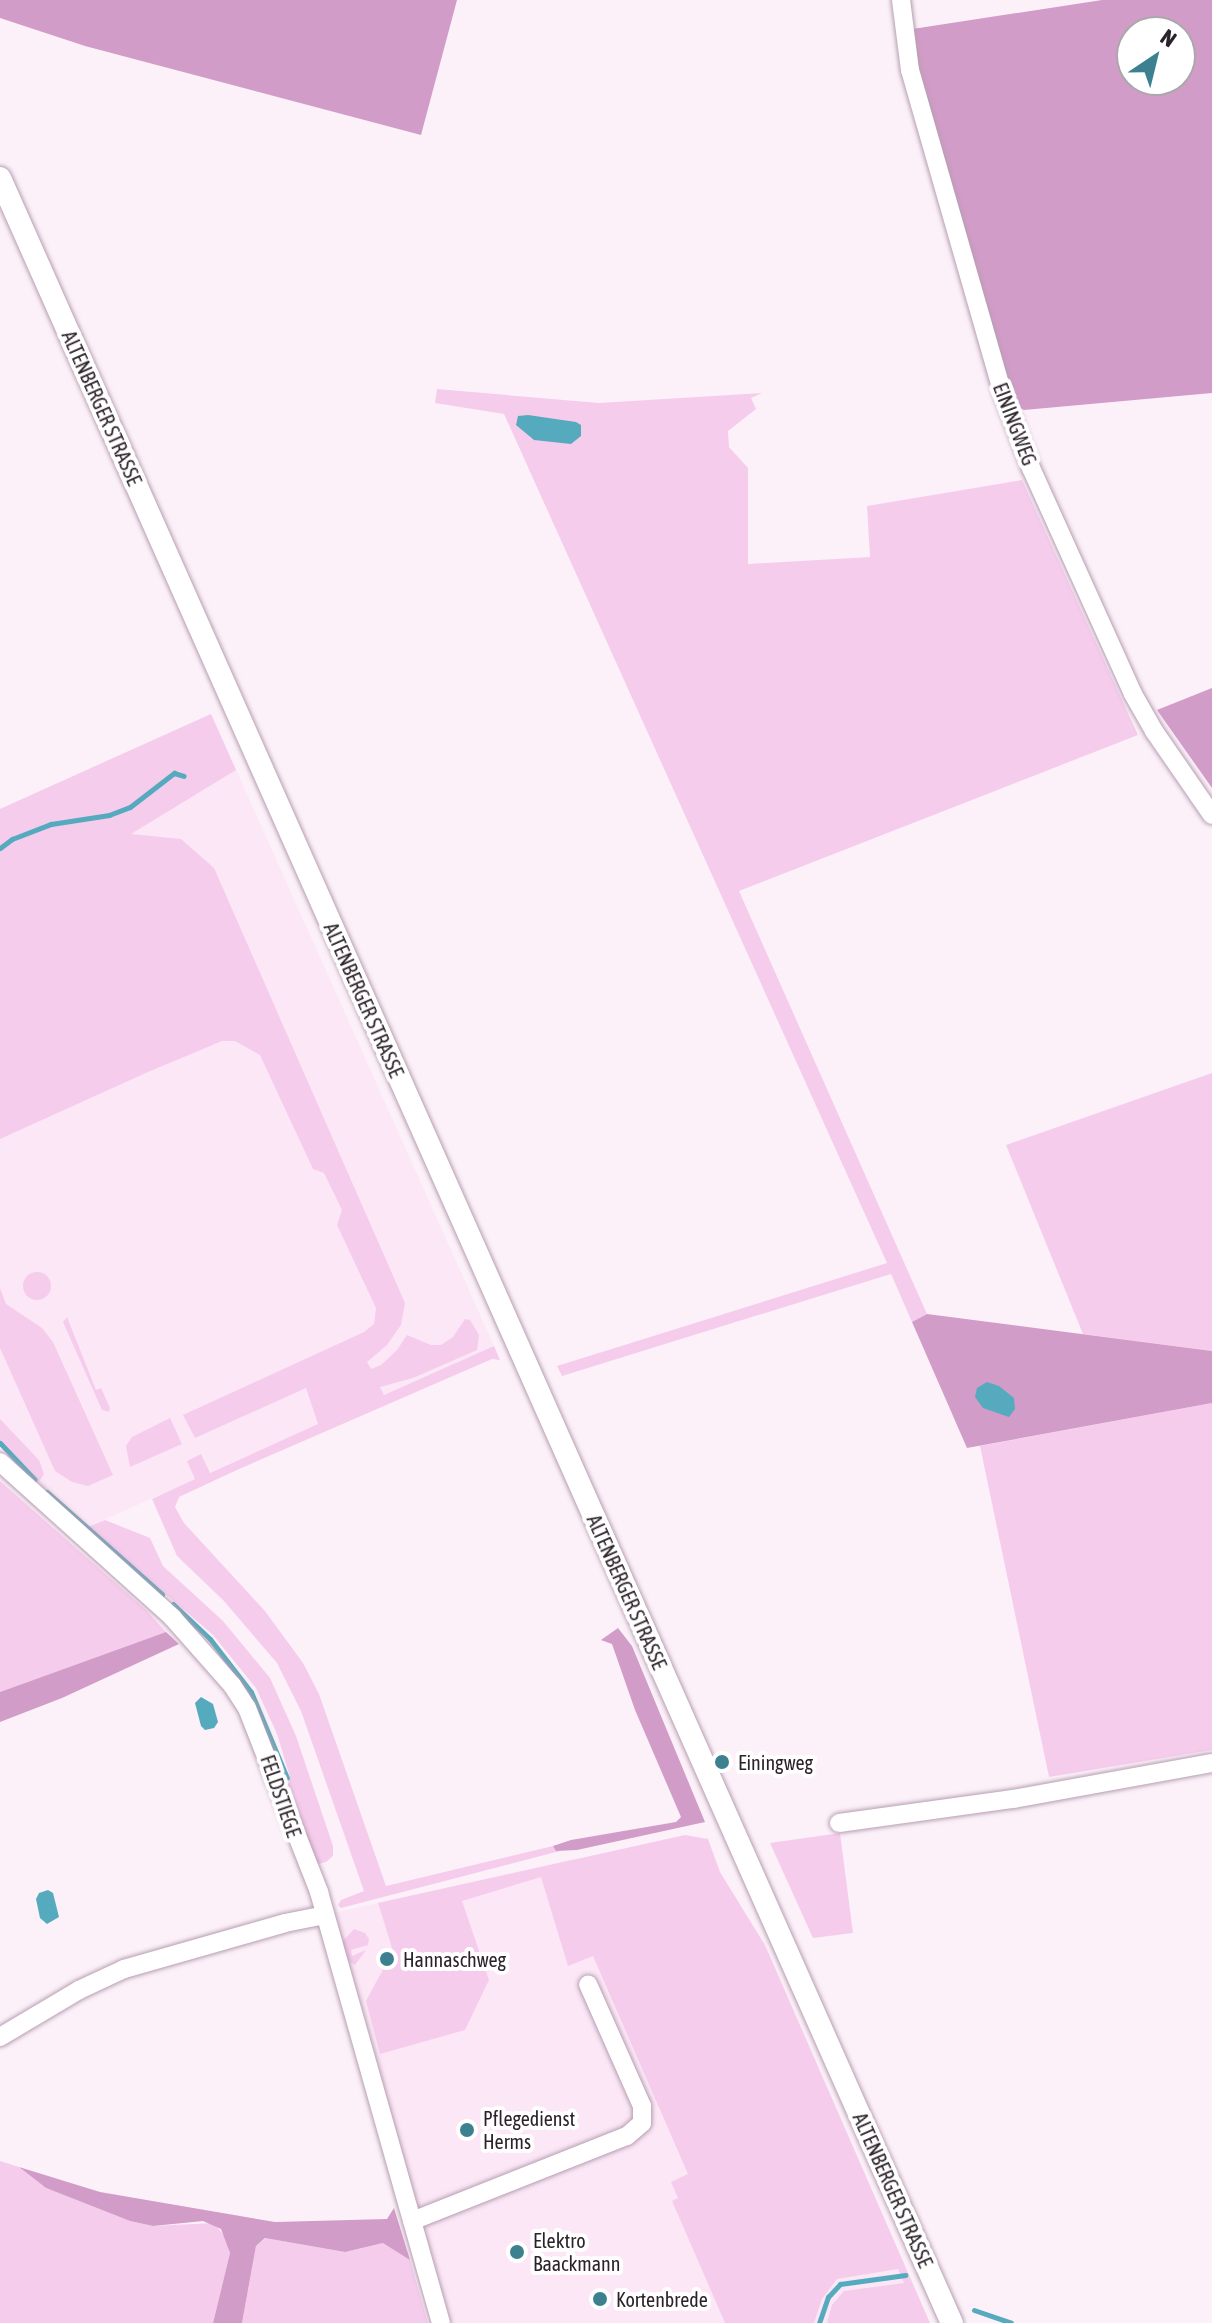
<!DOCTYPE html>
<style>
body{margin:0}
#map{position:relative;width:1212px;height:2323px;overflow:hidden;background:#fcf1f9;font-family:"Asap Condensed",sans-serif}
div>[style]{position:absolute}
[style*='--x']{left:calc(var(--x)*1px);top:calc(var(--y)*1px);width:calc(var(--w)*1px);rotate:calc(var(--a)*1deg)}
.built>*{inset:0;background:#fbe7f6}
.green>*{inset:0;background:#f6cced}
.round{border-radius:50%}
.forest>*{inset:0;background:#d29cc8}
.water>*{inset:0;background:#55aabd}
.stream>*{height:5px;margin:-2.5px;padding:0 2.5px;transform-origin:2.5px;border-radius:2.5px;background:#55aabd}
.roads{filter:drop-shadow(0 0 2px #b79eb2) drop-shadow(0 0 2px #b79eb2)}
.minor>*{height:18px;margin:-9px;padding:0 9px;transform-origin:9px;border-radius:9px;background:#fff}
.major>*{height:22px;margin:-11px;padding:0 11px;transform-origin:11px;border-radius:11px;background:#fff}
.dots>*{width:22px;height:22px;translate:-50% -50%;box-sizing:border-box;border:4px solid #fff;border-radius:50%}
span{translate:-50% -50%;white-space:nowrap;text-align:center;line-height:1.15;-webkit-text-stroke:8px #fff;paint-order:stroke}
.street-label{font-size:20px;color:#2c232a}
.poi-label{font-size:20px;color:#2c232a}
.left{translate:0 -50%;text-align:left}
.north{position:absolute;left:1116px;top:16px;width:80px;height:80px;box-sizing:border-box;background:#fff;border:2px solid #aba7aa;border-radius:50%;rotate:35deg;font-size:22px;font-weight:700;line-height:32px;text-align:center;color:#2c232a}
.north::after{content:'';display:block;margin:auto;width:28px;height:36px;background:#3d8190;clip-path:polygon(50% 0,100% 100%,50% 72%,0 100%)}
</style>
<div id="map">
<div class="built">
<div style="clip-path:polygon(211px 714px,494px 1346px,88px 1527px,31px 1477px,0 1441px,0 809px)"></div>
<div style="clip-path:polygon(573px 1859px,884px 2238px,923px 2323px,445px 2323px,320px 1916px)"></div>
</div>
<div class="green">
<div style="clip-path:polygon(437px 389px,599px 403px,762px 393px,751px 398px,756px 409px,728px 431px,729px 447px,748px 468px,748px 564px,870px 557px,867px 506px,1022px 480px,1138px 735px,739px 891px,927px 1314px,912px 1322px,891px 1274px,562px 1376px,557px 1366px,887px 1263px,504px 414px,435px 403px)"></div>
<div style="clip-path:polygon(211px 714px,236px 770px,131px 834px,181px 839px,214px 868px,405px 1303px,401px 1325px,387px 1345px,367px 1362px,371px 1369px,381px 1365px,397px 1350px,407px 1335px,431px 1345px,441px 1345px,453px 1337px,465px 1319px,470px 1320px,479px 1335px,477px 1350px,413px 1378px,380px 1387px,384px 1395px,494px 1346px,500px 1360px,492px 1359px,237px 1470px,179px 1497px,175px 1507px,184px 1523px,265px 1611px,303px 1663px,319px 1694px,386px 1886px,553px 1846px,560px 1851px,341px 1908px,338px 1905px,341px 1900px,364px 1891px,301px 1711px,277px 1663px,223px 1600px,177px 1556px,152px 1499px,195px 1479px,187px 1461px,201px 1454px,210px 1473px,318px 1424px,306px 1388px,195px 1438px,183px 1415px,364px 1332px,374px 1324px,376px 1308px,337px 1225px,342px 1210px,324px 1173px,313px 1169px,260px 1055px,235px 1041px,222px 1041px,148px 1072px,0 1139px,0 809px)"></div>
<div style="clip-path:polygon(1212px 1073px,1212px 1351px,1083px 1334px,1006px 1145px)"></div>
<div class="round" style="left:23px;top:1272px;width:28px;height:28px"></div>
<div style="clip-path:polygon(0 1288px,6px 1304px,42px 1328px,53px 1342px,113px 1475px,88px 1486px,72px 1482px,55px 1471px,0 1348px)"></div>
<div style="clip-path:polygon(67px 1317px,96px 1390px,101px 1388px,110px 1408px,109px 1412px,102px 1410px,63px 1322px)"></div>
<div style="clip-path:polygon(1212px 1403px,1212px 1750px,1049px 1777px,980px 1446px)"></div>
<div style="clip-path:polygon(170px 1418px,182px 1444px,130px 1467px,126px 1446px,132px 1437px)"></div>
<div style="clip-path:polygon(0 1419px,39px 1460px,44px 1474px,38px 1483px,0 1441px)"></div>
<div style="clip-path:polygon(0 1481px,145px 1609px,166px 1632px,0 1692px)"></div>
<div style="clip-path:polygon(105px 1520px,150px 1538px,163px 1566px,223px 1621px,270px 1678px,296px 1736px,333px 1846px,333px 1856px,326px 1862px,315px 1865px,288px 1789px,290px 1777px,277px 1734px,256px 1688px,213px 1635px,88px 1527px)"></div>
<div style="clip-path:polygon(840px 1833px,853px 1933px,813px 1938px,770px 1843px)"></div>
<div style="clip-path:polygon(685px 1835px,708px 1839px,720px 1872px,765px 1945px,930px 2323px,827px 2323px,832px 2305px,844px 2291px,904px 2283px,898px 2269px,837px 2279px,822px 2299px,814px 2323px,725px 2323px,672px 2201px,678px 2198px,671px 2182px,688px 2174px,593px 1956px,568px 1966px,541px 1877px,462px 1901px,489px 1980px,465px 2030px,380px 2054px,366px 2001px,393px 1951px,378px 1903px)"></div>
<div style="clip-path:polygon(354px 1929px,365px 1933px,369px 1939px,368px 1945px,351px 1950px,352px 1956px,366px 1950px,355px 1965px,347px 1960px,342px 1942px)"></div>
<div style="clip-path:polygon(0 2161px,19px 2167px,46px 2188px,130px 2221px,153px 2226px,214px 2223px,226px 2238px,230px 2253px,213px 2323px,0 2323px)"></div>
<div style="clip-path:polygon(266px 2238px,345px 2252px,383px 2243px,392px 2246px,410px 2260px,428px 2323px,242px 2323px,256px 2246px)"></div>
</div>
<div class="forest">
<div style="clip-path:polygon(0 0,457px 0,421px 135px,85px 46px,0 18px)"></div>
<div style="clip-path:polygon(evenodd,1102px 0,1212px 0,1212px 393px,1024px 410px,1013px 404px,906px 30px,1102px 0,1132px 32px,1180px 32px,1180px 80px,1132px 80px,1132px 32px)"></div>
<div style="clip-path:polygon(1212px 688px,1212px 788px,1157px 710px)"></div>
<div style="clip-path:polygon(927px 1314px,1212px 1351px,1212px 1403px,967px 1448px,912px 1322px)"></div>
<div style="clip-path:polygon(618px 1628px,632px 1646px,705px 1822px,577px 1850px,556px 1851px,553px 1846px,571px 1840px,676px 1822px,681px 1817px,635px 1710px,612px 1644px,601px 1640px)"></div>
<div style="clip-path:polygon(166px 1632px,179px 1644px,62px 1698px,0 1722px,0 1692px)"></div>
<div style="clip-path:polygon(19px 2167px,100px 2192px,275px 2222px,387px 2219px,394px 2208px,410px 2260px,383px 2243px,345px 2252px,265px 2238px,256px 2246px,242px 2323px,213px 2323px,230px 2253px,221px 2229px,203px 2221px,153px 2226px,130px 2221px,46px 2188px)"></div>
</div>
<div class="water">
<div style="clip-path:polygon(528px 415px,576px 422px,581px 425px,581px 436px,571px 444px,534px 440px,516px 425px,518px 416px)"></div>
<div style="clip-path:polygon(987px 1382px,999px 1386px,1014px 1398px,1015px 1409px,1009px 1417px,983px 1408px,975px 1397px,977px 1388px)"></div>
<div style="clip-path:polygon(201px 1697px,213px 1704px,218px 1722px,214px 1728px,205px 1730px,201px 1726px,195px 1703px)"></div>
<div style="clip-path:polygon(48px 1890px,53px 1893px,59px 1917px,47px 1924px,40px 1918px,36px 1899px,39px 1893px)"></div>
</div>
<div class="stream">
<div style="--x:0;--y:848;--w:15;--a:-37"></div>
<div style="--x:12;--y:839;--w:42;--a:-21"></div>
<div style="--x:51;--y:824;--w:59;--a:-8.8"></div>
<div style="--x:109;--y:815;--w:22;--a:-21"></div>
<div style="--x:130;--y:807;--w:56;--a:-37.7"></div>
<div style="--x:174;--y:773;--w:10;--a:17"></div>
<div style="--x:0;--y:1443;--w:50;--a:46.6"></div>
<div style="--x:47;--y:1492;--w:154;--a:41.6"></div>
<div style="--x:173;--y:1604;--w:51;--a:43.4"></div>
<div style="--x:210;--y:1639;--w:67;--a:52.3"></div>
<div style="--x:251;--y:1692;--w:93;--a:67.3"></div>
<div style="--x:974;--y:2310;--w:39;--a:19"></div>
<div style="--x:819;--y:2323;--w:28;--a:-71"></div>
<div style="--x:828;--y:2297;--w:18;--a:-47"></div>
<div style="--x:840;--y:2284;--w:66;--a:-7.9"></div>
</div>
<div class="roads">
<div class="minor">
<div style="--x:901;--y:0;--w:71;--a:82.7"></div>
<div style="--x:910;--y:70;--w:337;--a:74"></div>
<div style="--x:1003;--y:394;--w:79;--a:69.3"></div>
<div style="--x:1031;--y:468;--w:248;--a:65.7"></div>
<div style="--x:1133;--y:694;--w:43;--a:60.4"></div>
<div style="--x:1154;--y:731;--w:102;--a:55.4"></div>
<div style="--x:0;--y:1462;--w:232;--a:42"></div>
<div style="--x:172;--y:1617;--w:91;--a:48.6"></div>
<div style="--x:232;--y:1685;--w:27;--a:57"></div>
<div style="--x:247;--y:1708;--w:198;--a:68.6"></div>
<div style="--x:319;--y:1892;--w:448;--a:74.2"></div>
<div style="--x:839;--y:1823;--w:176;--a:-7.9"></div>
<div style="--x:1013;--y:1799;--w:202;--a:-10.3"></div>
<div style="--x:0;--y:2037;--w:92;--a:-30.7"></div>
<div style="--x:79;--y:1990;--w:50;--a:-25"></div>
<div style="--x:124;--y:1969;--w:167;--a:-15.9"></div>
<div style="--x:285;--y:1923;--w:41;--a:-11.3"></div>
<div style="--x:412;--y:2221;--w:231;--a:-21.6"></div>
<div style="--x:627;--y:2136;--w:20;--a:-41"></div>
<div style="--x:642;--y:2123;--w:17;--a:-90"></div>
<div style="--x:642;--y:2106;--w:133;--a:-113.9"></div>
</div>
<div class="major">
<div style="--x:0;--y:178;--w:2347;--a:66.07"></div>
</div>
</div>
<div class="dots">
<div style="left:722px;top:1762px;background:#3d8190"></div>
<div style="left:387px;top:1959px;background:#3d8190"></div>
<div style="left:467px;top:2130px;background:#3d8190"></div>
<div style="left:517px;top:2252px;background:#3d8190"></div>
<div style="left:600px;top:2299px;background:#3d8190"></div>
</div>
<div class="street-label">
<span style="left:102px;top:408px;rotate:66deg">ALTENBERGER STRASSE</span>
<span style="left:1015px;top:424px;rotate:69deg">EININGWEG</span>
<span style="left:364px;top:1000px;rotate:66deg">ALTENBERGER STRASSE</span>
<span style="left:627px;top:1592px;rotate:66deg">ALTENBERGER STRASSE</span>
<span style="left:281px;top:1796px;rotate:71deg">FELDSTIEGE</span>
<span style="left:893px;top:2190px;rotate:66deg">ALTENBERGER STRASSE</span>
</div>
<div class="poi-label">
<span class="left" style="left:738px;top:1762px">Einingweg</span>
<span class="left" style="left:403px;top:1959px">Hannaschweg</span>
<span class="left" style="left:483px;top:2130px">Pflegedienst<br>Herms</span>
<span class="left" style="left:533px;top:2252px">Elektro<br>Baackmann</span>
<span class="left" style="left:616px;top:2299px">Kortenbrede</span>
</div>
<div class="north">N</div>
</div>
